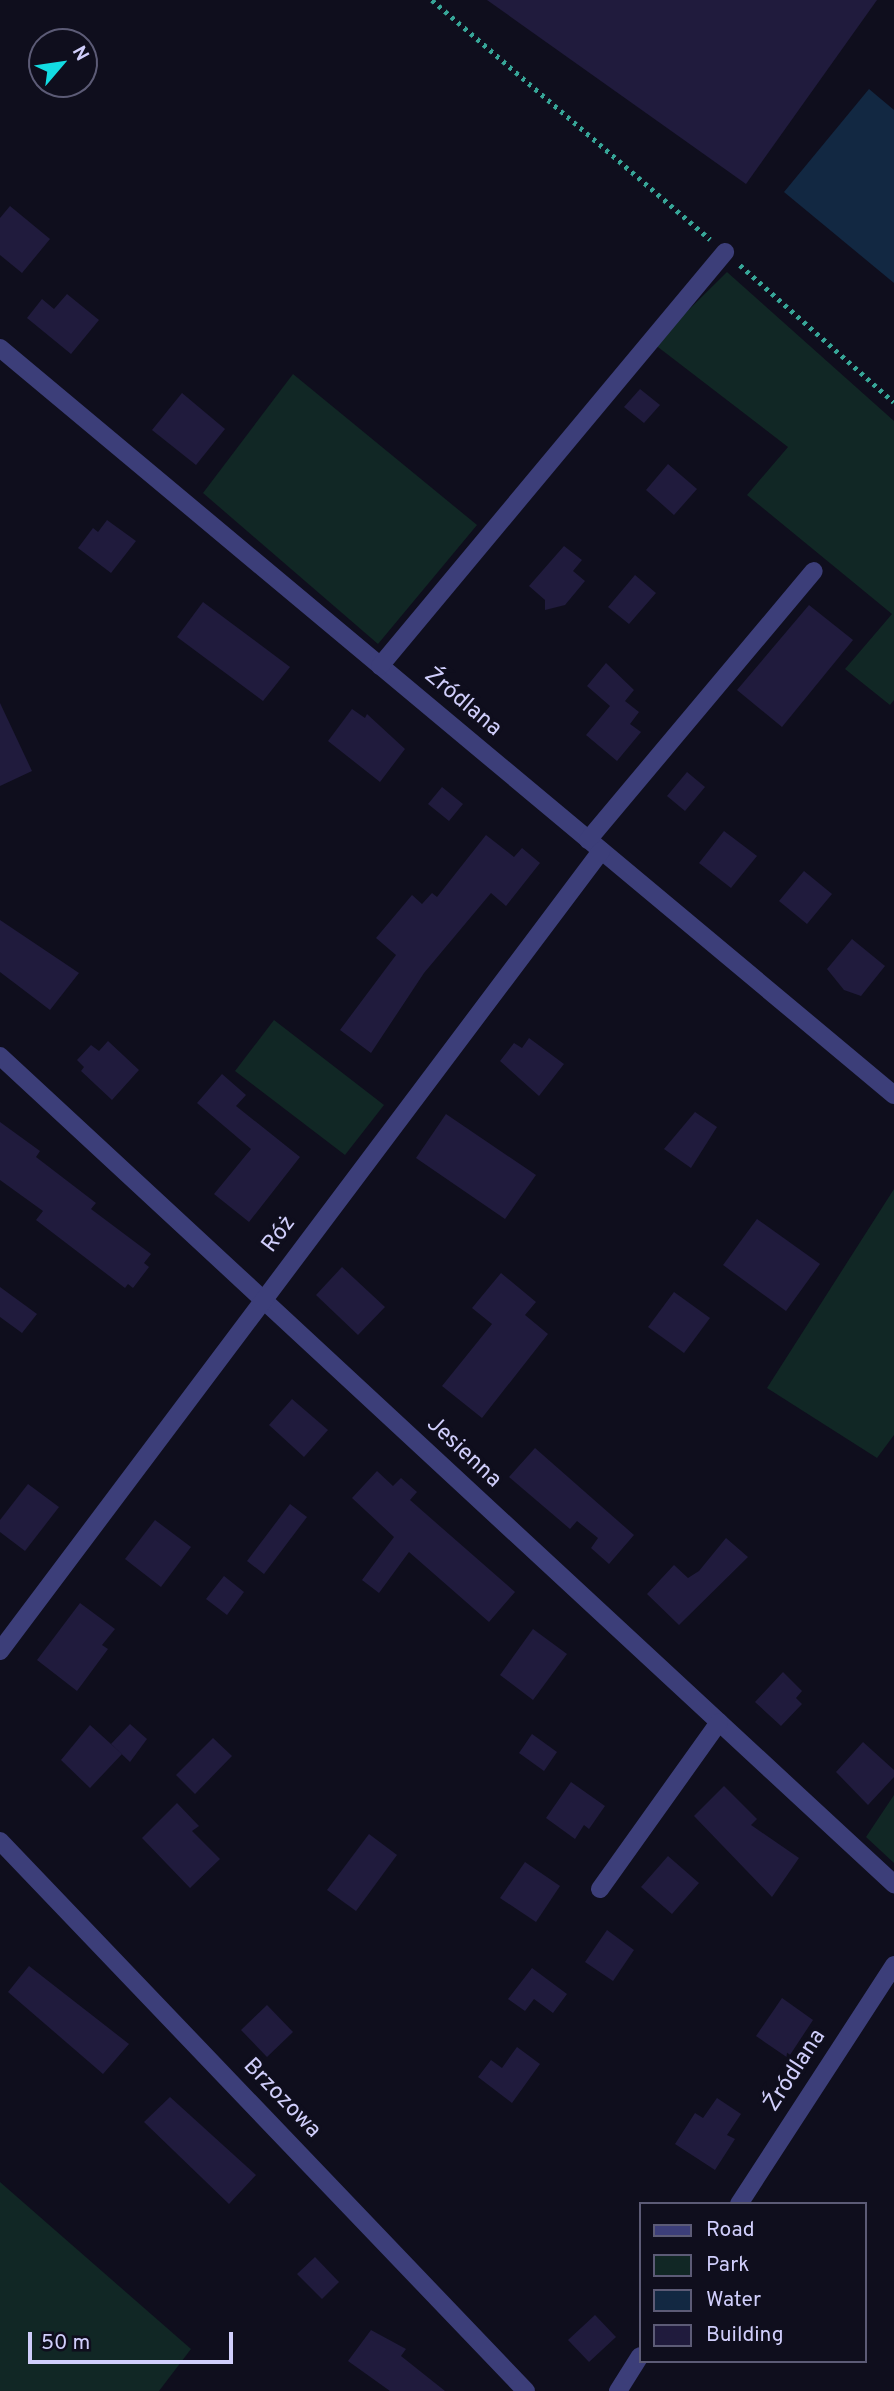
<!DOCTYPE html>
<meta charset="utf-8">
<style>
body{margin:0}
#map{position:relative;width:894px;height:2391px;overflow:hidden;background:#0f0e1d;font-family:Overpass,sans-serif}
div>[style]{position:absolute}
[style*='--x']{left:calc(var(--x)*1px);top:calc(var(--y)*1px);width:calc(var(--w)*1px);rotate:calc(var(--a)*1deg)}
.green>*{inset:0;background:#112725}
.water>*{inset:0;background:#122842}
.building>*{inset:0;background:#201b3d}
.path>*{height:4.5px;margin-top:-2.25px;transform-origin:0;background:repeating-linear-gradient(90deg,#37a698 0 3.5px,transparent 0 8.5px)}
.minor>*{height:18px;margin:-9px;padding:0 9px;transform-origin:9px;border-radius:9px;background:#3c3e79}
span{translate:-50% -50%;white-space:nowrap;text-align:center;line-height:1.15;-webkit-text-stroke:7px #0f0e1d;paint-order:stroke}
.street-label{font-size:23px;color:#d0cefb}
.legend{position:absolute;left:639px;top:2202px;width:228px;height:161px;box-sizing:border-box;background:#0f0e1d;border:2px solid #5c5b76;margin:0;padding:9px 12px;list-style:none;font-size:21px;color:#d0cefb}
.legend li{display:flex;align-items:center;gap:14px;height:35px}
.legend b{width:35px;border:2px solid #5c5b76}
.north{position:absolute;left:28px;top:28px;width:70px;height:70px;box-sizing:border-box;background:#0f0e1d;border:2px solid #5c5b76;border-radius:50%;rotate:61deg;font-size:19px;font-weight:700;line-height:28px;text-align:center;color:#d0cefb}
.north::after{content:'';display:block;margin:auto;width:24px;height:32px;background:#13dce2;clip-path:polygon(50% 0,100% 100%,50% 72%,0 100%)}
.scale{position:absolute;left:28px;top:2332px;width:205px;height:32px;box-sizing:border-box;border:4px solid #d0cefb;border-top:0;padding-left:9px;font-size:21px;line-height:24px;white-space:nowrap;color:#d0cefb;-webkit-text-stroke:5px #0f0e1d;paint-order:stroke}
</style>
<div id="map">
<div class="green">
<div style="clip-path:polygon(727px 272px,894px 421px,894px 700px,890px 705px,845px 669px,892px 614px,747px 495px,788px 447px,654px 344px)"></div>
<div style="clip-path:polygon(293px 374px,477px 525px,378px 644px,203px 493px)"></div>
<div style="clip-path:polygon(274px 1020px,384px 1105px,345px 1155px,235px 1071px)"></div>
<div style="clip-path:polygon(894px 1189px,894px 1435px,877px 1458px,767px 1388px)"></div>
<div style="clip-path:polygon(894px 1795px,894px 1863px,866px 1837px)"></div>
<div style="clip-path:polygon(0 2182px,191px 2349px,159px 2391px,0 2391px)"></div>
</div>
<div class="water">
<div style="clip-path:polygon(869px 89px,894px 110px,894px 283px,784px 192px)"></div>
</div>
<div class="building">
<div style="clip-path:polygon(487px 0,877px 0,746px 184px)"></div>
<div style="clip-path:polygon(10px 206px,50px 239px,22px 273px,0 255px,0 218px)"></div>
<div style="clip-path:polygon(67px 294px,99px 320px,71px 354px,27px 318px,42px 299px,54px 309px)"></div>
<div style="clip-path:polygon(640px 389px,660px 405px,644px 423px,624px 407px)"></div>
<div style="clip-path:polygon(182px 393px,225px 429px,196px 465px,152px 430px)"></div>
<div style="clip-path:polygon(668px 464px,697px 489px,674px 515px,646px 490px)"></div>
<div style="clip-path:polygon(107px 520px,136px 541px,111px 573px,78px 548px,93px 528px,98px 532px)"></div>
<div style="clip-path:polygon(564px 546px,582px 560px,573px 571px,585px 581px,565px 605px,545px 610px,545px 600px,529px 586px)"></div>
<div style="clip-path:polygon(635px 575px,656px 593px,629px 624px,608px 607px)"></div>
<div style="clip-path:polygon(203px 602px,290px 667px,263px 701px,177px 637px)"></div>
<div style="clip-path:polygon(809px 605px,853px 640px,782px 727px,737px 690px)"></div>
<div style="clip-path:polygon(606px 663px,634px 690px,625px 701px,639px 712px,630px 724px,641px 732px,617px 761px,586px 735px,610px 706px,587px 686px)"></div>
<div style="clip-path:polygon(0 703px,32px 771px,0 786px)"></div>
<div style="clip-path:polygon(352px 709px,365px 718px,367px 714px,405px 749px,380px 782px,328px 741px)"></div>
<div style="clip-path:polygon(687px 772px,705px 787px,685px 811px,667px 796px)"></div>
<div style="clip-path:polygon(442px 787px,463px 804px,449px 821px,428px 804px)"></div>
<div style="clip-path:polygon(724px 831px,757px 856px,731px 888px,699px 863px)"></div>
<div style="clip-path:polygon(486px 835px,514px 857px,522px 848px,540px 863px,506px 906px,491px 893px,424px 973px,371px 1053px,340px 1030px,396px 955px,376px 938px,412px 895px,422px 904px,432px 893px,437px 897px)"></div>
<div style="clip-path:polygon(804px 871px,832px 894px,807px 924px,779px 901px)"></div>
<div style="clip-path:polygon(0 920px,79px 973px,50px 1010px,0 972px)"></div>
<div style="clip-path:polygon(852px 939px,885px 966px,861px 996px,844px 990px,827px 969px)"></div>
<div style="clip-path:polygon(529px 1038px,564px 1064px,539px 1096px,500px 1061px,514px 1043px,522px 1048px)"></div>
<div style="clip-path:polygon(108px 1041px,139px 1070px,112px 1100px,81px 1071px,84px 1067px,77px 1060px,91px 1045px,99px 1051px)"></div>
<div style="clip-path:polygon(222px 1074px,246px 1095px,236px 1106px,300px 1157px,249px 1222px,214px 1194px,251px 1149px,197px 1103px)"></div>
<div style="clip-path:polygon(695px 1112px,717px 1127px,691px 1168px,664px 1149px)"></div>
<div style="clip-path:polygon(446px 1114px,536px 1175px,505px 1219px,416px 1158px)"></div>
<div style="clip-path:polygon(0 1122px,40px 1151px,36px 1157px,96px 1203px,91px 1209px,151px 1254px,144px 1263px,149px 1267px,133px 1288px,128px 1284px,125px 1288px,36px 1220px,43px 1211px,0 1180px)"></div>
<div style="clip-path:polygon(757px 1219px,820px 1264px,786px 1311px,723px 1265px)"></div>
<div style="clip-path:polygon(342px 1267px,385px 1307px,358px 1335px,316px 1295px)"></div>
<div style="clip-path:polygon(501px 1273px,536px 1302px,525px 1315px,548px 1334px,482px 1418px,442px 1386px,492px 1324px,472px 1308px)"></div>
<div style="clip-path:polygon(0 1287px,37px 1314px,22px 1333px,0 1317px)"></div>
<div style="clip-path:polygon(674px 1292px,710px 1318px,684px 1353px,648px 1327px)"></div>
<div style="clip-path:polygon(292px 1399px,328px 1430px,304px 1457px,269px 1425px)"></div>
<div style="clip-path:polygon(535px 1448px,634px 1535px,609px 1564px,591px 1548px,598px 1538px,577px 1521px,570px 1529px,509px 1477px)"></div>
<div style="clip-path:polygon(377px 1471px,393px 1486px,401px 1478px,417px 1492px,410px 1500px,515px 1592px,489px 1622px,409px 1552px,379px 1593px,362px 1580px,394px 1537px,352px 1498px)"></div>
<div style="clip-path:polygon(28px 1484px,59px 1507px,25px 1551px,0 1532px,0 1520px)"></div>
<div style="clip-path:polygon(290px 1504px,307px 1517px,264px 1574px,247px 1561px)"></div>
<div style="clip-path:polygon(155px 1520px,191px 1547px,161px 1587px,125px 1559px)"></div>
<div style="clip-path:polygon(726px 1538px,748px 1557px,679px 1625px,647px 1594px,674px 1565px,688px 1578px,699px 1571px)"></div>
<div style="clip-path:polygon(224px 1576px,244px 1592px,227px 1615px,206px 1599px)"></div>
<div style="clip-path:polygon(80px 1603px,115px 1629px,102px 1645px,108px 1649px,77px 1691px,37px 1660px)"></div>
<div style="clip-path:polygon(533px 1629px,567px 1654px,533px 1700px,500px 1675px)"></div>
<div style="clip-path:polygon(783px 1672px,802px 1691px,796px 1698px,802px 1704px,781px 1726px,755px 1702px)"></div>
<div style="clip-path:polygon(130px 1724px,147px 1739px,130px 1762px,111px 1744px)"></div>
<div style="clip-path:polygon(90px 1725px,122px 1754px,90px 1788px,61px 1760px)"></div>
<div style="clip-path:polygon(532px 1734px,557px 1752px,544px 1771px,519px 1753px)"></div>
<div style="clip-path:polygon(213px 1738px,232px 1756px,195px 1794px,176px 1775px)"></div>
<div style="clip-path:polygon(863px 1742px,894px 1770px,894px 1777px,868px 1805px,836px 1772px)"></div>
<div style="clip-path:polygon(571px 1782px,605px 1806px,589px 1829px,584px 1825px,575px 1839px,546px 1818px)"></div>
<div style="clip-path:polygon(724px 1786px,757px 1819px,751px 1825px,799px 1858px,772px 1897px,694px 1816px)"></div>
<div style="clip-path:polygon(177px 1803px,199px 1826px,192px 1831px,220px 1859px,190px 1888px,142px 1838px)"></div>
<div style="clip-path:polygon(369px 1834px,397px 1855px,356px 1911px,327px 1890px)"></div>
<div style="clip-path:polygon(668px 1856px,699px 1883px,672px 1914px,641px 1887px)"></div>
<div style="clip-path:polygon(525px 1862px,560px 1886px,536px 1922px,500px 1898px)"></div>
<div style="clip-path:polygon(607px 1930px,634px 1950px,613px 1981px,585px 1962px)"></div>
<div style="clip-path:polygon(29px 1966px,129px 2044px,103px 2074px,8px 1992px)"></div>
<div style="clip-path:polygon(532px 1968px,567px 1994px,553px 2013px,534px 1999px,525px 2011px,508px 1999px)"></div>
<div style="clip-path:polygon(782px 1998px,813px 2020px,788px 2058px,756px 2036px)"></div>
<div style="clip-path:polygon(267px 2005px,293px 2032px,267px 2057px,241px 2030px)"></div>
<div style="clip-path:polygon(517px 2047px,540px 2064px,512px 2103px,478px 2077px,491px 2060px,502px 2068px)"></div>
<div style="clip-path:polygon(170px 2097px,256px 2175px,229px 2204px,144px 2122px)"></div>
<div style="clip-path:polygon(717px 2098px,741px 2114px,727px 2135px,735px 2139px,715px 2170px,675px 2144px,695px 2113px,703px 2118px)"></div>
<div style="clip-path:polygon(315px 2257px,339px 2282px,322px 2299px,297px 2274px)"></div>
<div style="clip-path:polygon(595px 2315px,616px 2337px,589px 2362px,568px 2340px)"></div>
<div style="clip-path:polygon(371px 2330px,406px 2349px,401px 2356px,445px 2391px,390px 2391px,348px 2361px)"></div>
</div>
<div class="path">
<div style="--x:432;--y:0;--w:367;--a:40.7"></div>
<div style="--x:740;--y:265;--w:206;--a:41.7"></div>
</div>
<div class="minor">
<div style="--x:0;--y:348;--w:1165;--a:39.88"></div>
<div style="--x:380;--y:666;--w:539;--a:-50.19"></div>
<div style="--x:588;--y:840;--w:351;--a:-50"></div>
<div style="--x:0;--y:1056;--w:1219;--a:42.81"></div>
<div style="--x:0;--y:1651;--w:1001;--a:-53.08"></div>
<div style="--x:0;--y:1841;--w:761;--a:46.28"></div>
<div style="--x:600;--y:1889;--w:205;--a:-54.5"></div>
<div style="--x:739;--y:2204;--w:285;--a:-57"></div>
<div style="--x:618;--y:2391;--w:41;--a:-57.8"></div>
</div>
<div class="street-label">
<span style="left:462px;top:703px;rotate:40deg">Źródlana</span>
<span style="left:280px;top:1235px;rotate:-53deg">Róż</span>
<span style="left:463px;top:1453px;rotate:43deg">Jesienna</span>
<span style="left:796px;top:2071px;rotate:-57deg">Źródlana</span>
<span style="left:281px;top:2099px;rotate:46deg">Brzozowa</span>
</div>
<ul class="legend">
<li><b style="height:9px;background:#3c3e79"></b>Road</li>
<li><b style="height:19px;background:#112725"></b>Park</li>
<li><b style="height:19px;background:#122842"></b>Water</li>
<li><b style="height:19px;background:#201b3d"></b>Building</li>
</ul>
<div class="north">N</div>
<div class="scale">50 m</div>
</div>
